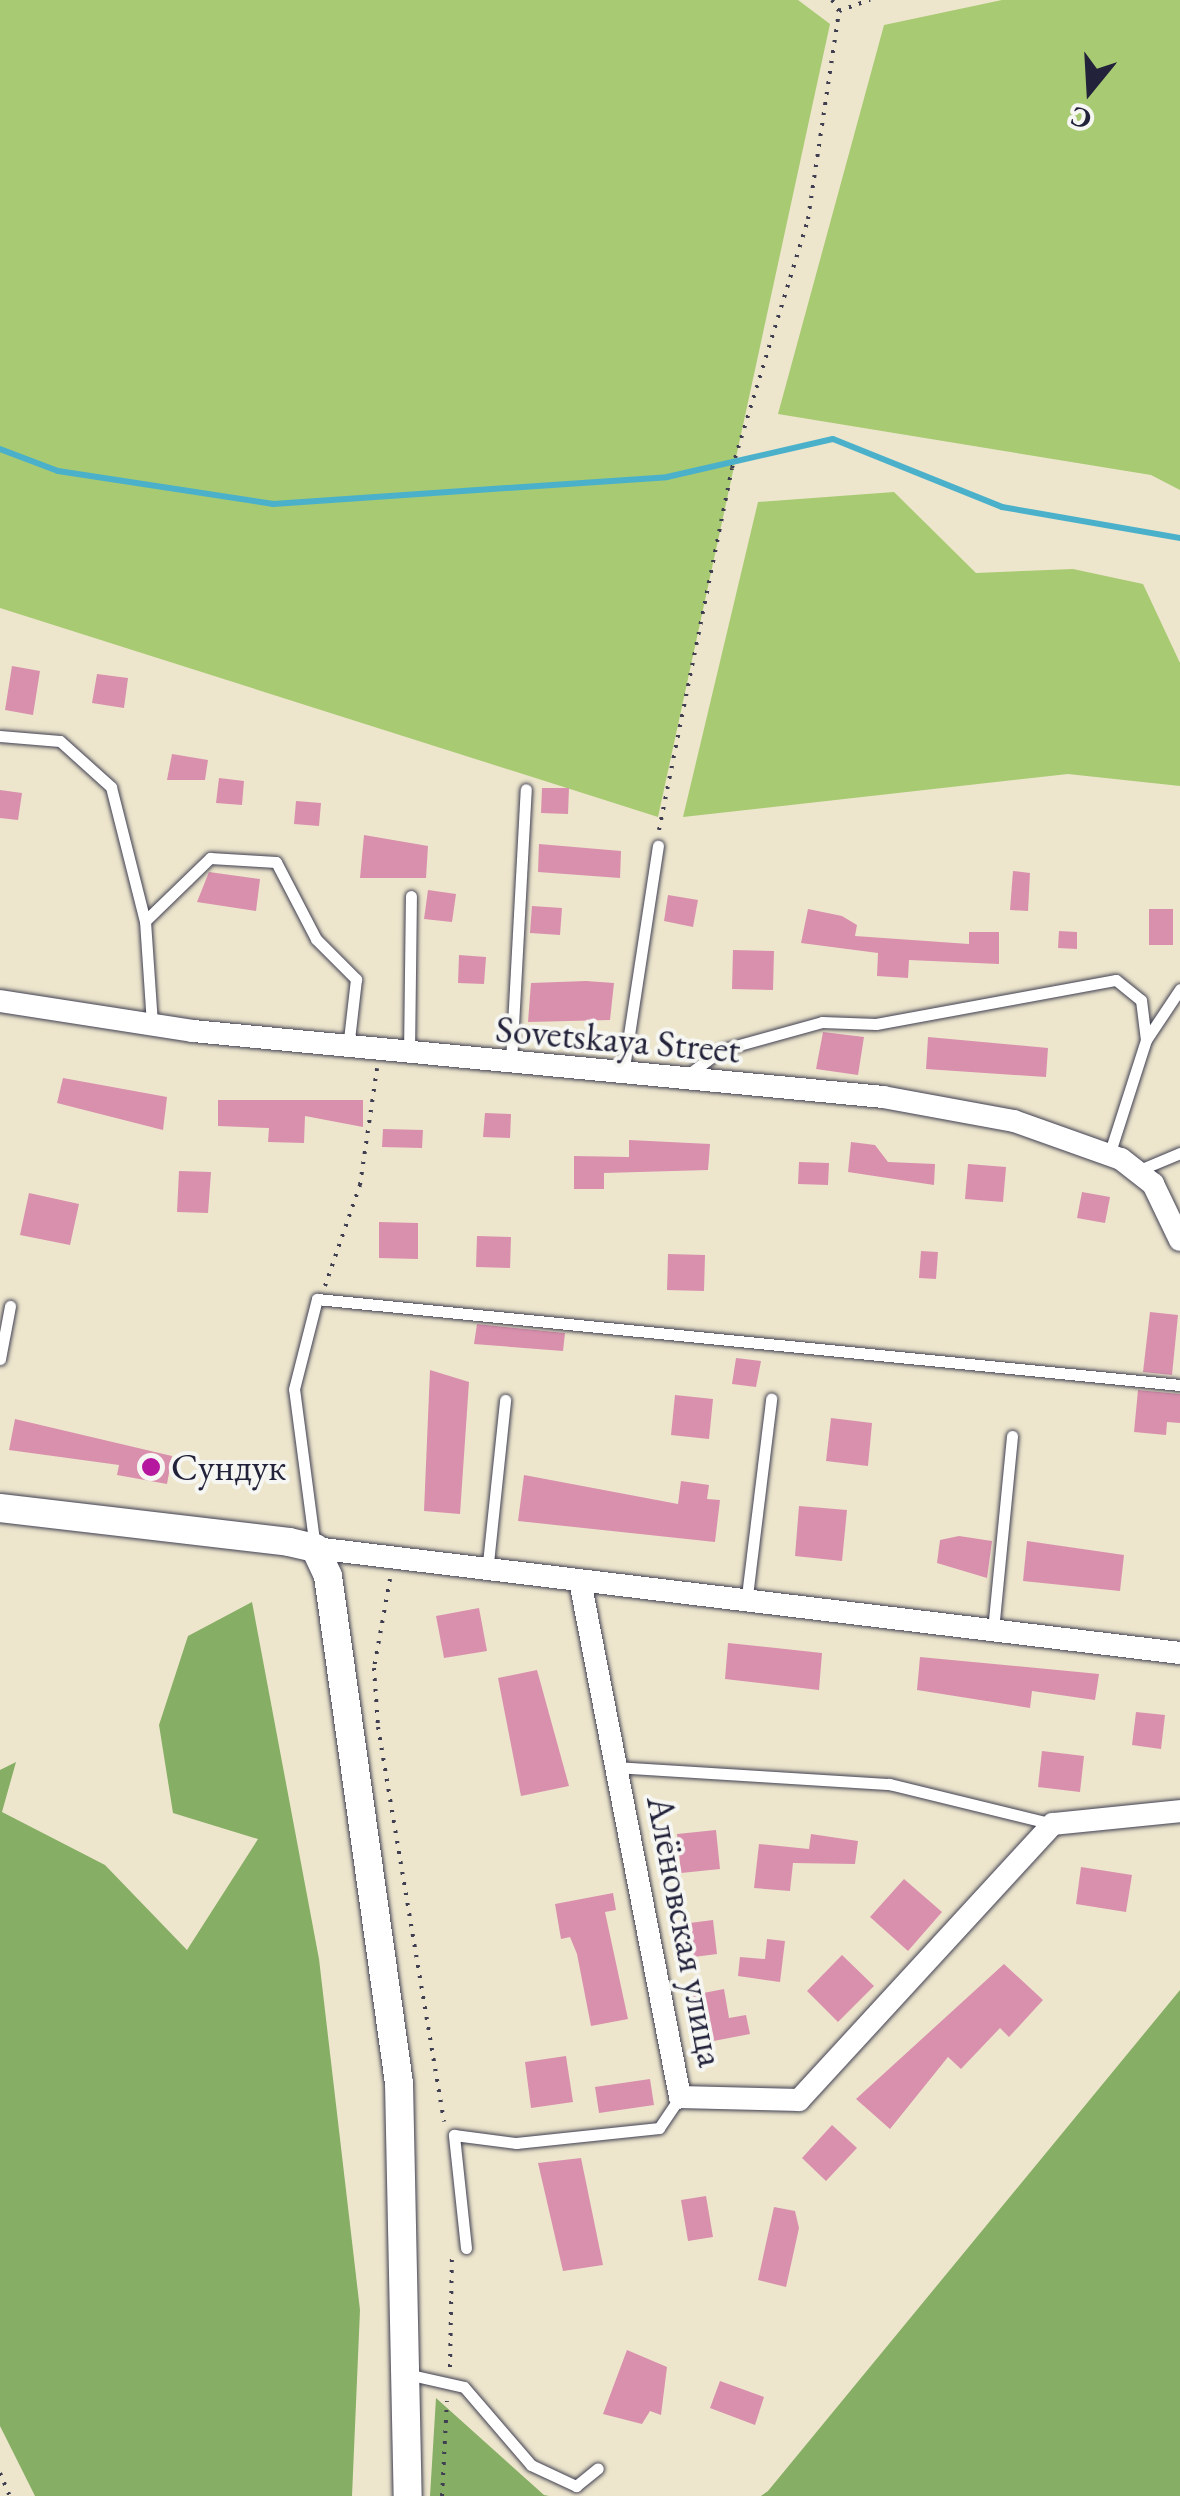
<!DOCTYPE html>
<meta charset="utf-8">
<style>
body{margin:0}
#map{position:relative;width:1180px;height:2496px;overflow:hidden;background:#ede6cd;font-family:"EB Garamond",serif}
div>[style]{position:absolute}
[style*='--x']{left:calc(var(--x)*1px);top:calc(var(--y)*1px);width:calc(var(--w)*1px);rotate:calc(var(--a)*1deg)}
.green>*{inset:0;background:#a8ca72}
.forest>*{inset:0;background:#86ae64}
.stream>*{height:6px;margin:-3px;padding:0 3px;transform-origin:3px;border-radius:3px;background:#4bb1ca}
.building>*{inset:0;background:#d990ad}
.path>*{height:4px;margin-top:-2px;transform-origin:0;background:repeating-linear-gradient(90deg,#403f51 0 2.5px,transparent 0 10.5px)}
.roads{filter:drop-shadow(0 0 2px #403f51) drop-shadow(0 0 2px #403f51)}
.service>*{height:11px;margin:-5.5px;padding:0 5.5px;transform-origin:5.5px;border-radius:5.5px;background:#fff}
.minor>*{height:22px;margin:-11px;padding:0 11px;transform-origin:11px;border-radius:11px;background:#fff}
.tertiary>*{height:28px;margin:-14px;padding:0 14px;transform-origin:14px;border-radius:14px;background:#fff}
.dots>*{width:28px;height:28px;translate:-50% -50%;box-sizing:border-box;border:5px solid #f6f6f2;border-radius:50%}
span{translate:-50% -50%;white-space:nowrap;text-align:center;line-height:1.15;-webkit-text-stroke:8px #f6f6f2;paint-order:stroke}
.street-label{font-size:38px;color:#22223b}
.poi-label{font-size:38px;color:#22223b}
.left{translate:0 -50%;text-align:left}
.north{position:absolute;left:1040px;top:40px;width:100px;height:100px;-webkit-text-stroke:8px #f6f6f2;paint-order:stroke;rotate:198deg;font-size:28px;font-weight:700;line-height:40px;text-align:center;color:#22223b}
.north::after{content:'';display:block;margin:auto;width:35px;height:45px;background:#22223b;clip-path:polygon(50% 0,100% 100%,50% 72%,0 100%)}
</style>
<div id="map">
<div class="green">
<div style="clip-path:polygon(0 0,798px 0,830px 24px,658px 817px,0 608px)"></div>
<div style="clip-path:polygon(1002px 0,1180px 0,1180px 490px,1151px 475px,778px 414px,884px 25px)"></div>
<div style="clip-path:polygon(894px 492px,976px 573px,1073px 569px,1143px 584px,1180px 663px,1180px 786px,1068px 774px,683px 817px,758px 502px)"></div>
</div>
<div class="forest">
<div style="clip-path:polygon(252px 1602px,319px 1959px,360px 2310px,352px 2496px,35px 2496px,0 2426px,0 1770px,16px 1762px,2px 1812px,105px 1865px,187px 1950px,258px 1839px,173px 1813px,159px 1725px,188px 1636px)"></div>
<div style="clip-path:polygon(1180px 1990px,1180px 2496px,761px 2496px,768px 2491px)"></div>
<div style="clip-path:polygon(436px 2398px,544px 2495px,549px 2496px,430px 2496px)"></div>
</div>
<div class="stream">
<div style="--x:0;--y:449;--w:62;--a:20.8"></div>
<div style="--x:58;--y:471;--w:218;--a:8.7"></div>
<div style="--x:273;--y:504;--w:395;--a:-3.9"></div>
<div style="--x:667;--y:477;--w:170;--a:-12.9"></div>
<div style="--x:833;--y:439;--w:182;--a:21.9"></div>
<div style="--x:1002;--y:507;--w:181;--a:9.9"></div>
</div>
<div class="building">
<div style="clip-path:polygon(12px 666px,40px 671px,33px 715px,5px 710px)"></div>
<div style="clip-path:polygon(97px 674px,128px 678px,124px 708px,92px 703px)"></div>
<div style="clip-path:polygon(172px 754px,208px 760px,205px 780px,167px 780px)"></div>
<div style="clip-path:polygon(219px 778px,244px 781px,242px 805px,216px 803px)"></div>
<div style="clip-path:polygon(542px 788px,569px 788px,568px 814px,541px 813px)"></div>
<div style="clip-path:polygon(0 790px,22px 793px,18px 820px,0 818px)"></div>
<div style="clip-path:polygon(296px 801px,321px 803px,319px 826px,294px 824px)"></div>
<div style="clip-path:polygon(364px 835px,428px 846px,426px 878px,360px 878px)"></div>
<div style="clip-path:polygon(539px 844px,621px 851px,620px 878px,538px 872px)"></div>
<div style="clip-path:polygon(1013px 871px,1030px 873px,1028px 911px,1010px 910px)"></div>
<div style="clip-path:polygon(209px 872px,260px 879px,256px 911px,197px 902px)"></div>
<div style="clip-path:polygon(428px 890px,456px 894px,452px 922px,424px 919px)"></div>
<div style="clip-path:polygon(668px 895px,698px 900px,693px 927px,664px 921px)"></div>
<div style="clip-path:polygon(532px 906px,562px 908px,560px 935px,530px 933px)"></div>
<div style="clip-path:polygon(808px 909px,842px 916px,857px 925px,855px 936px,969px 944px,969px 932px,999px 932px,999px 964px,909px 960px,908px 978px,877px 976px,878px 953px,801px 943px)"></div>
<div style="clip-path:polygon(1149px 909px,1173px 909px,1173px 945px,1149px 945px)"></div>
<div style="clip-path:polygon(1059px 931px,1077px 932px,1077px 949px,1058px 948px)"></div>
<div style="clip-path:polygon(733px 950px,774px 951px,773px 990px,732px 989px)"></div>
<div style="clip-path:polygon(459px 955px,486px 957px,484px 984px,458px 983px)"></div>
<div style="clip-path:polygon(586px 981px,614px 983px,610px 1020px,528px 1022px,531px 983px)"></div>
<div style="clip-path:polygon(823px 1032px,864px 1037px,858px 1075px,816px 1069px)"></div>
<div style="clip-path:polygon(928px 1037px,1048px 1048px,1046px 1077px,926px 1069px)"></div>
<div style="clip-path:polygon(63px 1078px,167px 1097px,163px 1130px,57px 1103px)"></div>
<div style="clip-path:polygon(218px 1100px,363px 1100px,363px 1127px,305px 1116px,304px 1143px,268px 1142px,269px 1128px,218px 1126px)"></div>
<div style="clip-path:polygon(485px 1113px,511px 1114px,510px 1138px,483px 1137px)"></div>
<div style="clip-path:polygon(383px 1129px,423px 1130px,422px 1148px,382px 1147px)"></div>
<div style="clip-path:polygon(629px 1140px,710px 1144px,708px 1170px,604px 1173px,604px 1189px,574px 1189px,574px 1156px,629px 1157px)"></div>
<div style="clip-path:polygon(851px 1142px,875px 1145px,888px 1162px,935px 1164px,934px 1185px,848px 1172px)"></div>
<div style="clip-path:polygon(799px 1162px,829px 1163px,828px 1185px,798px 1184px)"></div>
<div style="clip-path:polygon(968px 1164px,1006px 1167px,1003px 1202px,965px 1199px)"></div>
<div style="clip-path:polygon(179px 1171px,211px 1172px,208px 1213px,177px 1212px)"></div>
<div style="clip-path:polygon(1082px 1192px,1110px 1197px,1105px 1223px,1077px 1218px)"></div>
<div style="clip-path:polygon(29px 1193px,79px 1204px,70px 1245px,20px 1235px)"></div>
<div style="clip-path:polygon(379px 1222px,418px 1223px,418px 1259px,379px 1258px)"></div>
<div style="clip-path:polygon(477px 1236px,511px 1237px,510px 1268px,476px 1267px)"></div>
<div style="clip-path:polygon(921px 1251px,938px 1252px,936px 1279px,919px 1278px)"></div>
<div style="clip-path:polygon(668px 1254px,705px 1255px,704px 1291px,667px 1290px)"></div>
<div style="clip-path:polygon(1150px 1312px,1178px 1315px,1172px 1375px,1143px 1372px)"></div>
<div style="clip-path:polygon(477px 1324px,565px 1333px,563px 1351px,474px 1344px)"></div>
<div style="clip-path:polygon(736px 1358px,761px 1361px,756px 1387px,732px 1384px)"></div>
<div style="clip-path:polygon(430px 1370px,469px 1382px,460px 1514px,424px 1511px)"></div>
<div style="clip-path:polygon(1138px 1390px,1180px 1394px,1180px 1423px,1167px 1422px,1166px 1435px,1134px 1432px)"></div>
<div style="clip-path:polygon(675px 1395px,713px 1399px,709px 1439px,671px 1435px)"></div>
<div style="clip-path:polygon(831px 1418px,872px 1423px,868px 1466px,826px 1461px)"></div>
<div style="clip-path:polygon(15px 1419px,172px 1456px,167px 1484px,117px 1475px,119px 1465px,9px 1450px)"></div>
<div style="clip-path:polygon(524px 1475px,678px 1504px,681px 1481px,709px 1485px,707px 1499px,720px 1500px,715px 1542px,518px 1521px)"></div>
<div style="clip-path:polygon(799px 1506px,847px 1510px,842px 1561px,795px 1556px)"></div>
<div style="clip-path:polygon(959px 1536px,992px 1541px,987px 1578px,937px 1563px,940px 1540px)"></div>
<div style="clip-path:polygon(1027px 1541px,1124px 1555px,1120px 1591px,1023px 1581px)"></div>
<div style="clip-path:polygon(479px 1608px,487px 1651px,444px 1658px,436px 1616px)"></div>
<div style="clip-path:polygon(728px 1643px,822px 1653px,819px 1690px,725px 1679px)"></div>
<div style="clip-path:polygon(920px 1657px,1099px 1674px,1095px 1700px,1032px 1691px,1030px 1708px,917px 1690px)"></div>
<div style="clip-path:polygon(537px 1670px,569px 1786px,521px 1796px,498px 1678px)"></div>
<div style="clip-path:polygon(1136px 1712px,1165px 1715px,1161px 1749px,1132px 1745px)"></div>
<div style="clip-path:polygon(1042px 1751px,1084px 1756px,1080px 1792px,1038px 1787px)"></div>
<div style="clip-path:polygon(716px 1830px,720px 1869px,681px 1873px,677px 1834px)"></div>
<div style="clip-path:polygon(811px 1834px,858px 1841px,855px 1864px,793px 1863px,790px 1891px,754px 1888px,759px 1844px,809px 1849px)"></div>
<div style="clip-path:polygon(1081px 1867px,1132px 1875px,1126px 1912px,1076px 1904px)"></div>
<div style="clip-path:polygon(904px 1879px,942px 1912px,908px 1951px,870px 1917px)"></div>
<div style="clip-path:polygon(613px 1893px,616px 1910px,605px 1912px,628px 2019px,591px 2026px,577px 1954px,570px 1937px,561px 1939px,555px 1904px)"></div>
<div style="clip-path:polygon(713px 1920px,717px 1954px,686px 1958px,682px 1924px)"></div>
<div style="clip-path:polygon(767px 1939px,785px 1941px,780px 1982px,738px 1976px,740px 1957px,765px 1959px)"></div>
<div style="clip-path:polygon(842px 1955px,874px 1986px,838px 2022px,807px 1991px)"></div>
<div style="clip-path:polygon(1004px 1964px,1043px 2000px,1009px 2037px,1000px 2028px,961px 2069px,948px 2057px,890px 2129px,856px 2099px)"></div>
<div style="clip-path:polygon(724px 1989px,729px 2018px,746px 2015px,750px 2034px,703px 2043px,693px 1995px)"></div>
<div style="clip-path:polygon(566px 2056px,573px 2102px,531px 2108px,525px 2062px)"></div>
<div style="clip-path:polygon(650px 2079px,654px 2105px,599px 2113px,595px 2087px)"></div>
<div style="clip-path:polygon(832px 2125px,857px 2148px,826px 2181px,802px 2158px)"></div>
<div style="clip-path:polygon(581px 2158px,603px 2265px,563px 2271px,538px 2163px)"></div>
<div style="clip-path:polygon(706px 2196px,713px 2237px,688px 2241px,681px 2200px)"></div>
<div style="clip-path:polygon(774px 2207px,795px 2211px,799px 2228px,786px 2287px,758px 2280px)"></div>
<div style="clip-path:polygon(627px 2350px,667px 2367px,661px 2415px,650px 2411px,642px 2424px,603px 2414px)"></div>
<div style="clip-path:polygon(720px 2381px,764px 2397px,755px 2425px,710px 2408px)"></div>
</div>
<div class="path">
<div style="--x:832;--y:0;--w:13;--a:58"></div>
<div style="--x:839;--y:11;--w:33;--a:-20"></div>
<div style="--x:659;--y:830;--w:369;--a:-78.6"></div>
<div style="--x:732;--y:468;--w:260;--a:-73"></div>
<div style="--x:808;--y:219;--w:210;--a:-81.5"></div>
<div style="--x:325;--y:1286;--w:107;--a:-70.9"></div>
<div style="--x:360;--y:1185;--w:118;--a:-81.7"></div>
<div style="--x:390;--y:1579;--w:90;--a:100.2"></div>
<div style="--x:374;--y:1668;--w:59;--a:86.1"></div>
<div style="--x:378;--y:1727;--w:400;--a:80.5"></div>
<div style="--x:450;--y:2367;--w:111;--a:-89"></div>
<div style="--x:0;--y:2473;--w:25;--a:67"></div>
<div style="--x:442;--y:2496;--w:95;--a:-87"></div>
</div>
<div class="roads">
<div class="service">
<div style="--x:0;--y:736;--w:60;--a:4.8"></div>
<div style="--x:60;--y:741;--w:69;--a:42"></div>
<div style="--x:111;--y:787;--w:138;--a:75.8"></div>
<div style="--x:145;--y:921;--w:104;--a:86.1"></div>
<div style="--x:145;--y:921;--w:91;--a:-44.1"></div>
<div style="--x:210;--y:858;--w:66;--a:3.5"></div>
<div style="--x:276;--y:862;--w:87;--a:62.5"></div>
<div style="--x:316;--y:939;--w:57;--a:45"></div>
<div style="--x:356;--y:979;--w:69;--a:96.6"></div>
<div style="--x:409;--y:1055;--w:159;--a:-89.3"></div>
<div style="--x:511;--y:1062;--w:273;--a:-86.9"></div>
<div style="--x:623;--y:1074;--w:231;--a:-81.3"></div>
<div style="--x:685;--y:1077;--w:45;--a:-36.9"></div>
<div style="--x:721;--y:1050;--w:105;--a:-15.5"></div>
<div style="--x:822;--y:1022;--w:54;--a:2.1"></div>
<div style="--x:876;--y:1024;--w:244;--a:-10.4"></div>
<div style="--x:1116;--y:980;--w:32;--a:39"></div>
<div style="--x:1141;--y:1000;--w:40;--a:82.9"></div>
<div style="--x:1110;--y:1152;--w:118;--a:-72.2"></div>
<div style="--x:1146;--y:1040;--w:61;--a:-56.3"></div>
<div style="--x:1137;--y:1171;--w:47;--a:-22.7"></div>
<div style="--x:0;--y:1359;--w:54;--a:-79.3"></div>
<div style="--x:315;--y:1548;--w:160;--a:-97.5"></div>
<div style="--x:294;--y:1389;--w:93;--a:-75.7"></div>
<div style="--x:317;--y:1299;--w:867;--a:5.69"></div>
<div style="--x:488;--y:1563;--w:164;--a:-84"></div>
<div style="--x:746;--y:1604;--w:207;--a:-83"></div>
<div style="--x:993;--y:1630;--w:195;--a:-84.4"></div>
<div style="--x:616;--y:1767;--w:274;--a:3.6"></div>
<div style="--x:889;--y:1784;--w:169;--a:13.7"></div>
<div style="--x:466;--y:2248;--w:114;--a:-96.1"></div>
<div style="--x:454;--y:2135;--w:63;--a:7.4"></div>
<div style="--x:516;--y:2143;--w:144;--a:-6"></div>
<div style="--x:659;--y:2128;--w:37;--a:-56"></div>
<div style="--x:411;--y:2375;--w:54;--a:12.8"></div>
<div style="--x:464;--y:2387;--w:103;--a:49.3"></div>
<div style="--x:531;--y:2465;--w:50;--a:25"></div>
<div style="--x:576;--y:2486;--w:28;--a:-39"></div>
</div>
<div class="minor">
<div style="--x:0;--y:1001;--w:195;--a:8.8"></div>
<div style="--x:193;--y:1031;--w:693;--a:5.46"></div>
<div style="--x:883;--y:1097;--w:133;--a:10.4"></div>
<div style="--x:1014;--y:1121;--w:114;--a:19.6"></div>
<div style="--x:1121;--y:1159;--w:41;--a:38"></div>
<div style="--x:1153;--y:1184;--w:62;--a:64.3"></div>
<div style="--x:315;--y:1548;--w:871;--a:6.92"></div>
<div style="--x:580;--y:1581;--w:526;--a:79.03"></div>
<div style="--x:680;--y:2097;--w:119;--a:1.4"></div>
<div style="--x:799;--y:2100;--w:375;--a:-47.4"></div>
<div style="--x:1053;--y:1824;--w:128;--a:-5.8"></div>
</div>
<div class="tertiary">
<div style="--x:0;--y:1508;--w:291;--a:6.7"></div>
<div style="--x:289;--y:1542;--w:27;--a:13"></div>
<div style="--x:315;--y:1548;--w:31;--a:65"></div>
<div style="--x:328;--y:1576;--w:512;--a:82.03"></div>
<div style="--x:399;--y:2083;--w:413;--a:88.8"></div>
</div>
</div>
<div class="dots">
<div style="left:151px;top:1467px;background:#b5179e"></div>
</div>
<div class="street-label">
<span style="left:618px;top:1039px;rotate:5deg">Sovetskaya Street</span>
<span style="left:686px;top:1931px;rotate:79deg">Алёновская улица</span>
</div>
<div class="poi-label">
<span class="left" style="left:171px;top:1467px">Сундук</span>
</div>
<div class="north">С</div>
</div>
